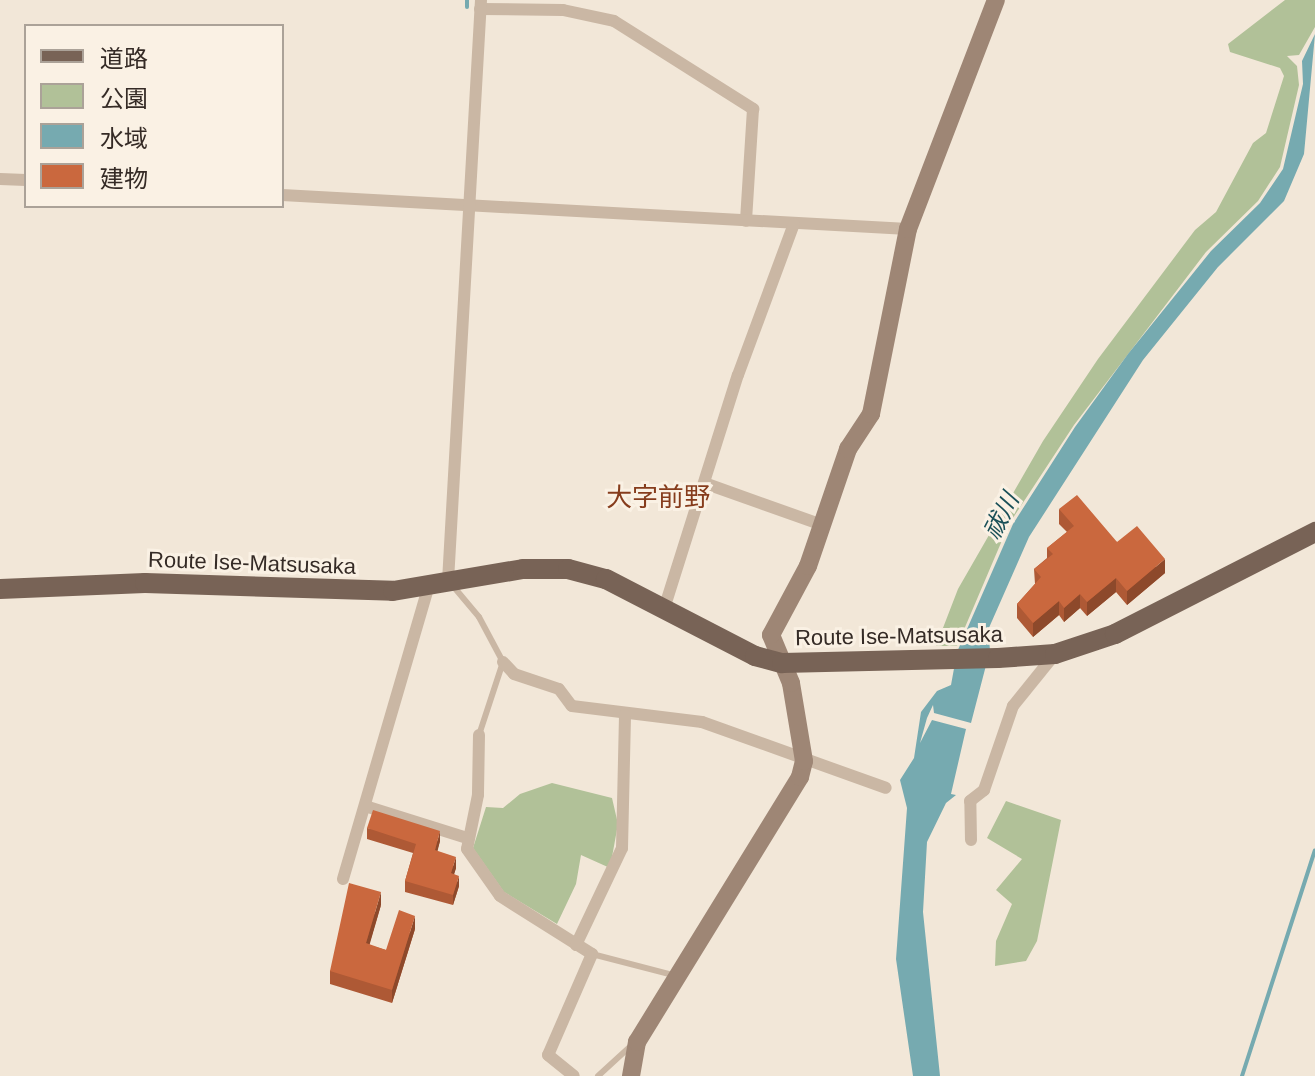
<!DOCTYPE html>
<meta charset="utf-8">
<style>
body{margin:0}
#map{position:relative;width:1315px;height:1076px;overflow:hidden;background:#f2e7d8;font-family:Helvetica,"Noto Sans JP",sans-serif}
div>[style]{position:absolute}
[style*='--x']{left:calc(var(--x)*1px);top:calc(var(--y)*1px);width:calc(var(--w)*1px);rotate:calc(var(--a)*1deg)}
.green>*{inset:0;background:#b1c198}
.water>*{inset:0;background:#76aab0}
.stream>*{height:4px;margin:-2px;padding:0 2px;transform-origin:2px;border-radius:2px;background:#76aab0}
.lane>*{height:6px;margin:-3px;padding:0 3px;transform-origin:3px;border-radius:3px;background:#cab7a4}
.street>*{height:12px;margin:-6px;padding:0 6px;transform-origin:6px;border-radius:6px;background:#cab7a4}
.secondary>*{height:18px;margin:-9px;padding:0 9px;transform-origin:9px;border-radius:9px;background:#9e8675}
.primary>*{height:20px;margin:-10px;padding:0 10px;transform-origin:10px;border-radius:10px;background:#786356}
.wall>*{inset:0;background:#ae5935}
.shaded-wall>*{inset:0;background:#8d492b}
.building>*{inset:0;background:#ca683e}
span{translate:-50% -50%;white-space:nowrap;text-align:center;line-height:1.15;-webkit-text-stroke:6px #faf1e4;paint-order:stroke}
.street-label{font-size:22px;color:#352b26}
.water-label{font-size:24px;color:#1a5058;font-style:italic}
.quarter-label{font-size:26px;color:#863c1c}
.legend{position:absolute;left:24px;top:24px;width:260px;height:184px;box-sizing:border-box;background:#faf1e4;border:2px solid #aba298;margin:0;padding:10px 14px;list-style:none;font-size:24px;color:#352b26}
.legend li{display:flex;align-items:center;gap:16px;height:40px}
.legend b{width:40px;border:2px solid #aba298}
</style>
<div id="map">
<div class="green">
<div style="clip-path:polygon(1285px 0,1315px 0,1315px 27px,1299px 55px,1287px 56px,1297px 66px,1299px 85px,1280px 167px,1258px 201px,1206px 252px,1074px 425px,1009px 524px,957px 646px,936px 646px,958px 589px,1043px 441px,1098px 359px,1195px 230px,1216px 212px,1253px 143px,1266px 133px,1284px 76px,1280px 68px,1230px 52px,1228px 44px)"></div>
<div style="clip-path:polygon(552px 783px,612px 798px,618px 824px,610px 868px,581px 855px,576px 884px,557px 924px,504px 892px,473px 848px,486px 807px,503px 808px,520px 794px)"></div>
<div style="clip-path:polygon(1006px 801px,1061px 820px,1037px 941px,1026px 961px,995px 966px,996px 941px,1012px 904px,996px 890px,1022px 859px,987px 838px)"></div>
</div>
<div class="water">
<div style="clip-path:polygon(1315px 34px,1304px 154px,1284px 201px,1218px 267px,1143px 360px,1029px 537px,988px 630px,990px 650px,971px 723px,934px 713px,933px 705px,927px 718px,920px 743px,932px 720px,966px 729px,951px 794px,956px 795px,946px 803px,927px 842px,923px 912px,940px 1076px,913px 1076px,896px 959px,907px 808px,900px 780px,914px 758px,921px 712px,937px 691px,951px 685px,957px 652px,1013px 524px,1075px 427px,1128px 354px,1211px 251px,1260px 203px,1283px 169px,1303px 84px,1302px 61px)"></div>
</div>
<div class="stream">
<div style="--x:467;--y:7;--w:7;--a:-90"></div>
<div style="--x:1242;--y:1076;--w:237;--a:-72.1"></div>
</div>
<div class="lane">
<div style="--x:453;--y:586;--w:40;--a:50"></div>
<div style="--x:479;--y:617;--w:51;--a:61.9"></div>
<div style="--x:503;--y:662;--w:77;--a:108.2"></div>
<div style="--x:592;--y:954;--w:84;--a:14.5"></div>
<div style="--x:598;--y:1076;--w:49;--a:-42.5"></div>
</div>
<div class="street">
<div style="--x:480;--y:9;--w:83;--a:0.7"></div>
<div style="--x:563;--y:10;--w:52;--a:12.2"></div>
<div style="--x:614;--y:21;--w:165;--a:32.3"></div>
<div style="--x:753;--y:109;--w:112;--a:93.6"></div>
<div style="--x:0;--y:179;--w:26;--a:2"></div>
<div style="--x:282;--y:195;--w:627;--a:3.11"></div>
<div style="--x:707;--y:484;--w:122;--a:19.6"></div>
<div style="--x:448;--y:581;--w:582;--a:-86.75"></div>
<div style="--x:664;--y:609;--w:245;--a:-72.5"></div>
<div style="--x:738;--y:375;--w:161;--a:-69.7"></div>
<div style="--x:503;--y:662;--w:16;--a:47"></div>
<div style="--x:514;--y:674;--w:47;--a:18.4"></div>
<div style="--x:559;--y:689;--w:21;--a:53"></div>
<div style="--x:572;--y:706;--w:131;--a:7"></div>
<div style="--x:702;--y:722;--w:195;--a:19.7"></div>
<div style="--x:479;--y:735;--w:60;--a:91"></div>
<div style="--x:478;--y:795;--w:55;--a:101.5"></div>
<div style="--x:467;--y:849;--w:57;--a:54.9"></div>
<div style="--x:500;--y:896;--w:109;--a:32.2"></div>
<div style="--x:592;--y:954;--w:110;--a:113.5"></div>
<div style="--x:548;--y:1055;--w:33;--a:39"></div>
<div style="--x:365;--y:806;--w:107;--a:17.4"></div>
<div style="--x:971;--y:840;--w:39;--a:-91"></div>
<div style="--x:970;--y:801;--w:18;--a:-38"></div>
<div style="--x:984;--y:790;--w:89;--a:-71"></div>
<div style="--x:1013;--y:706;--w:67;--a:-51.1"></div>
<div style="--x:343;--y:879;--w:306;--a:-73.7"></div>
<div style="--x:576;--y:945;--w:107;--a:-64.6"></div>
<div style="--x:622;--y:848;--w:133;--a:-88.7"></div>
</div>
<div class="secondary">
<div style="--x:631;--y:1076;--w:35;--a:-80"></div>
<div style="--x:637;--y:1042;--w:311;--a:-58.4"></div>
<div style="--x:800;--y:777;--w:16;--a:-76"></div>
<div style="--x:804;--y:761;--w:79;--a:-99.5"></div>
<div style="--x:791;--y:683;--w:52;--a:-112.6"></div>
<div style="--x:771;--y:635;--w:78;--a:-61.8"></div>
<div style="--x:808;--y:566;--w:124;--a:-71.1"></div>
<div style="--x:848;--y:449;--w:42;--a:-56.7"></div>
<div style="--x:871;--y:414;--w:189;--a:-78.7"></div>
<div style="--x:908;--y:229;--w:245;--a:-69"></div>
</div>
<div class="primary">
<div style="--x:0;--y:589;--w:145;--a:-2.4"></div>
<div style="--x:145;--y:583;--w:248;--a:1.8"></div>
<div style="--x:393;--y:591;--w:132;--a:-9.6"></div>
<div style="--x:523;--y:569;--w:45;--a:0"></div>
<div style="--x:568;--y:569;--w:39;--a:15"></div>
<div style="--x:606;--y:579;--w:168;--a:27.3"></div>
<div style="--x:755;--y:656;--w:28;--a:15"></div>
<div style="--x:782;--y:663;--w:216;--a:-1.3"></div>
<div style="--x:998;--y:658;--w:57;--a:-4"></div>
<div style="--x:1055;--y:654;--w:63;--a:-18.4"></div>
<div style="--x:1115;--y:634;--w:225;--a:-27"></div>
</div>
<div class="wall">
<div style="clip-path:polygon(1059px 509px,1117px 542px,1165px 573px,1127px 605px,1116px 592px,1087px 616px,1080px 608px,1064px 622px,1059px 615px,1033px 637px,1017px 618px,1017px 604px,1035px 584px,1034px 569px,1047px 558px,1047px 548px,1067px 532px,1059px 524px)"></div>
<div style="clip-path:polygon(367px 828px,440px 841px,437px 851px,456px 868px,454px 874px,459px 886px,453px 905px,405px 892px,405px 881px,413px 853px,367px 839px)"></div>
<div style="clip-path:polygon(381px 905px,369px 945px,386px 950px,415px 929px,392px 1003px,330px 984px,330px 971px)"></div>
</div>
<div class="shaded-wall">
<div style="clip-path:polygon(1165px 559px,1165px 573px,1127px 605px,1127px 591px)"></div>
<div style="clip-path:polygon(1116px 578px,1116px 592px,1087px 616px,1087px 602px)"></div>
<div style="clip-path:polygon(1080px 594px,1080px 608px,1064px 622px,1064px 608px)"></div>
<div style="clip-path:polygon(1059px 601px,1059px 615px,1033px 637px,1033px 623px)"></div>
<div style="clip-path:polygon(440px 831px,440px 841px,435px 861px,435px 850px)"></div>
<div style="clip-path:polygon(456px 857px,456px 868px,451px 884px,451px 873px)"></div>
<div style="clip-path:polygon(459px 876px,459px 886px,453px 905px,453px 895px)"></div>
<div style="clip-path:polygon(381px 892px,381px 905px,366px 957px,366px 943px)"></div>
<div style="clip-path:polygon(415px 916px,415px 929px,392px 1003px,392px 990px)"></div>
</div>
<div class="building">
<div style="clip-path:polygon(1077px 495px,1117px 542px,1137px 526px,1165px 559px,1127px 591px,1116px 578px,1087px 602px,1080px 594px,1064px 608px,1059px 601px,1033px 623px,1017px 604px,1041px 577px,1034px 569px,1053px 554px,1047px 548px,1074px 526px,1059px 509px)"></div>
<div style="clip-path:polygon(373px 810px,440px 831px,435px 850px,456px 857px,451px 873px,459px 876px,453px 895px,405px 881px,416px 844px,367px 828px)"></div>
<div style="clip-path:polygon(349px 883px,381px 892px,366px 943px,386px 950px,399px 910px,415px 916px,392px 990px,330px 971px)"></div>
</div>
<div class="street-label">
<span style="left:252px;top:563px;rotate:2deg">Route Ise-Matsusaka</span>
<span style="left:899px;top:636px;rotate:-1deg">Route Ise-Matsusaka</span>
</div>
<div class="water-label">
<span style="left:1001px;top:516px;rotate:-63deg">祓川</span>
</div>
<div class="quarter-label">
<span style="left:658px;top:498px">大字前野</span>
</div>
<ul class="legend">
<li><b style="height:10px;background:#786356"></b>道路</li>
<li><b style="height:22px;background:#b1c198"></b>公園</li>
<li><b style="height:22px;background:#76aab0"></b>水域</li>
<li><b style="height:22px;background:#ca683e"></b>建物</li>
</ul>
</div>
